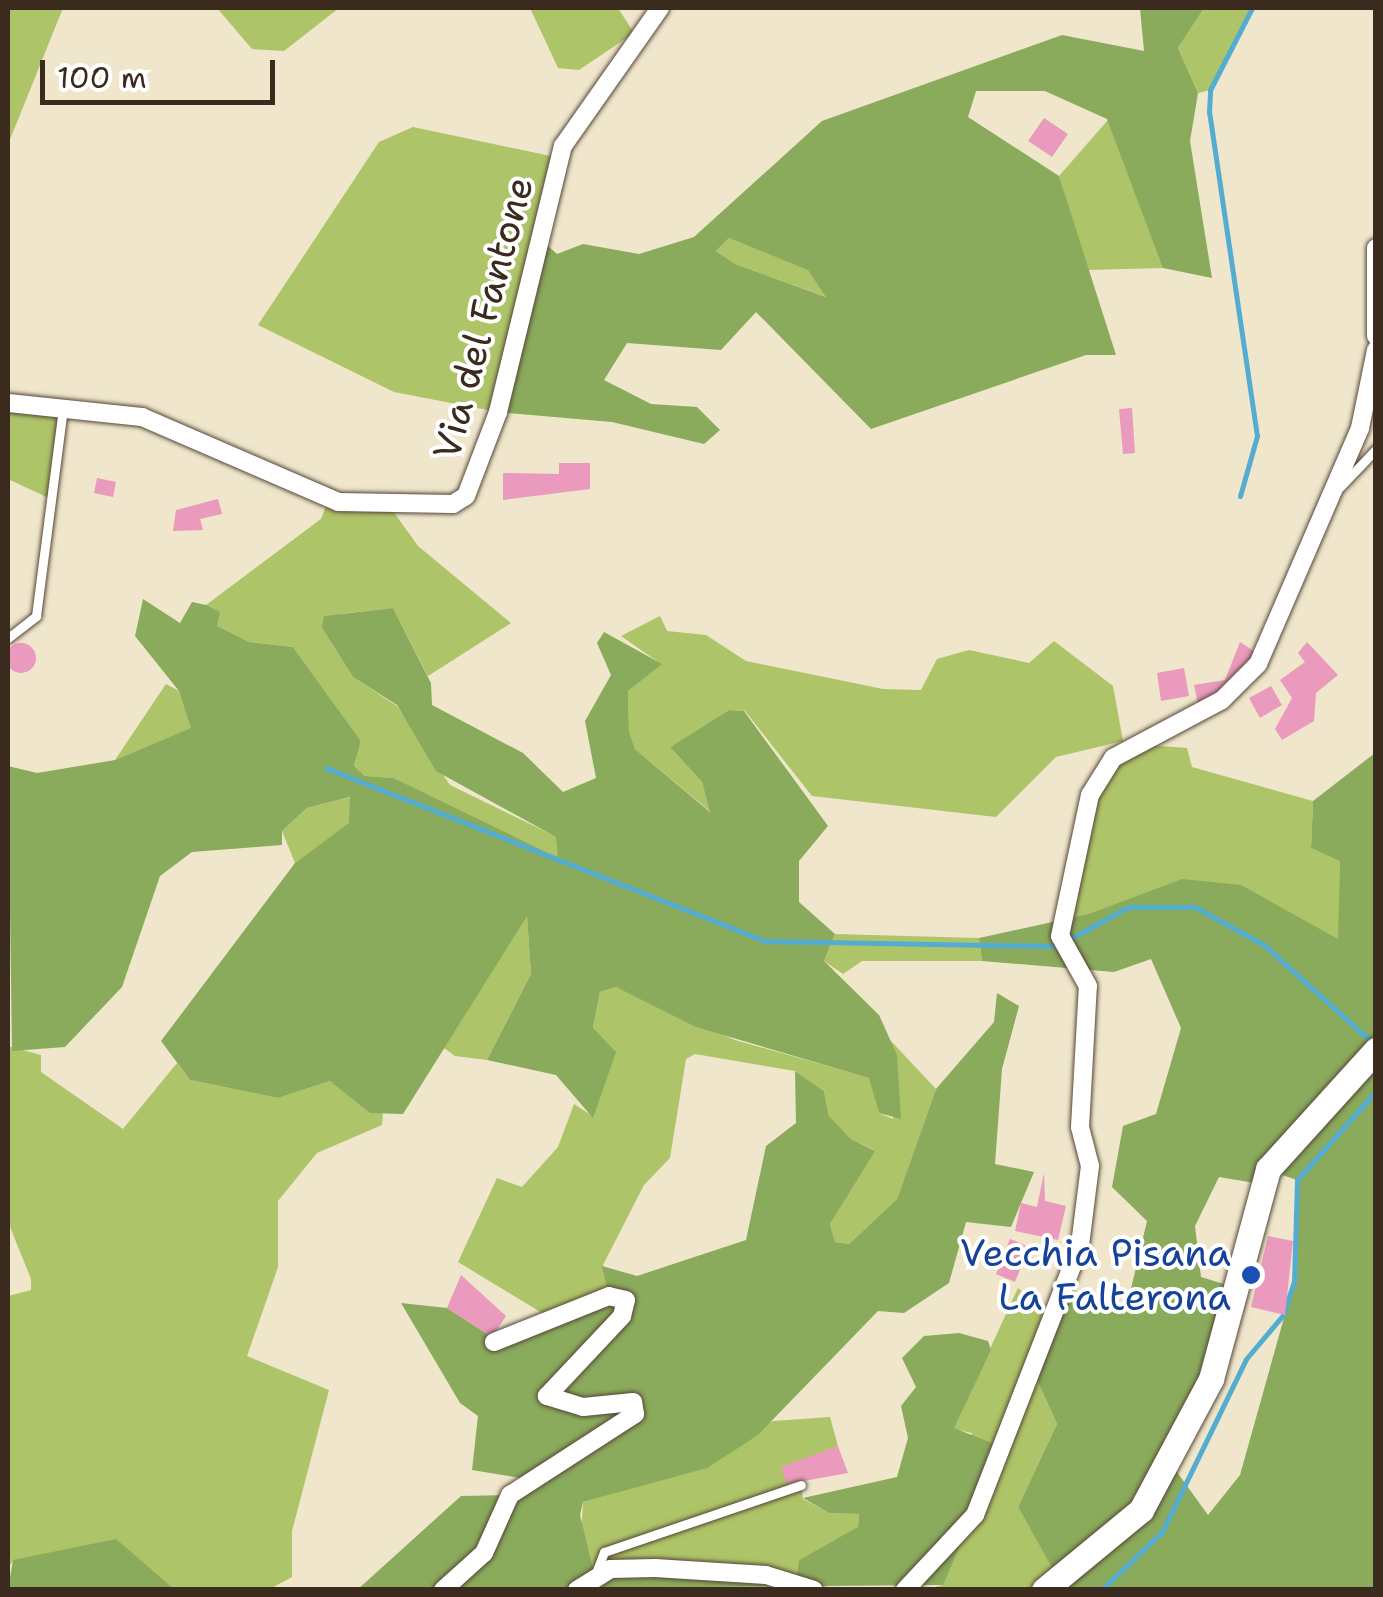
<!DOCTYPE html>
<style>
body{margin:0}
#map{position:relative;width:1383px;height:1597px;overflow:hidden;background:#efe6cb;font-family:"Shantell Sans",sans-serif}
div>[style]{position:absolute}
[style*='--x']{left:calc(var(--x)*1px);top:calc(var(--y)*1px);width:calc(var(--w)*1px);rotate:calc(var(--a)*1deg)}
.green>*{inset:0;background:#aec468}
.forest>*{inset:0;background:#8aaa5c}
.stream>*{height:5px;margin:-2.5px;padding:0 2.5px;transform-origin:2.5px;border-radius:2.5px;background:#54add1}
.building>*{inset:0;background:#ea9abc}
.round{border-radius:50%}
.roads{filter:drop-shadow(0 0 2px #564638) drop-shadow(0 0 2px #564638)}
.service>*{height:9px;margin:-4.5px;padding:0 4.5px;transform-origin:4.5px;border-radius:4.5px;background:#fff}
.minor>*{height:18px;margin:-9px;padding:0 9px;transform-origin:9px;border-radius:9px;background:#fff}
.secondary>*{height:25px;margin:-12.5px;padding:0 12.5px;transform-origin:12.5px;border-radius:12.5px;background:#fff}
.dots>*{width:28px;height:28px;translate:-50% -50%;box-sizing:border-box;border:5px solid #fff;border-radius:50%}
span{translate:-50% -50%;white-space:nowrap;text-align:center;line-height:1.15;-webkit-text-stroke:8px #fff;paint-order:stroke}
.street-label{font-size:38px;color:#3b2a1e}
.transit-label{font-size:38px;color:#164399}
.right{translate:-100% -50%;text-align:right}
.frame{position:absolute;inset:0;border:10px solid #3b2a1e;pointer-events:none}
.scale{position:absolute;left:40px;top:60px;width:235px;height:45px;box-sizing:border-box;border:5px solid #3b2a1e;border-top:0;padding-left:12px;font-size:30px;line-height:35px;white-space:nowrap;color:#3b2a1e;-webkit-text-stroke:8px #fff;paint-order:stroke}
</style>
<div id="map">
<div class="green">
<div style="clip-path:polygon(8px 8px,63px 8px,9px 142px,8px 141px)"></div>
<div style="clip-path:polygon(217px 8px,339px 8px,284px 51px,252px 49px)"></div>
<div style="clip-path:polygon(530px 8px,618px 8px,634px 33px,579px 70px,558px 68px)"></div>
<div style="clip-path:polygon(1204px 8px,1252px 8px,1210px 90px,1198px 93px,1178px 48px)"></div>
<div style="clip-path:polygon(1108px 120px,1165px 255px,1163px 268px,1087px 270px,1059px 176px)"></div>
<div style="clip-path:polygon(413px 127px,560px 158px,498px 412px,394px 392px,258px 325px,379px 142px)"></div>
<div style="clip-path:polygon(729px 238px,808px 269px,827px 297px,735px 264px,716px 251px)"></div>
<div style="clip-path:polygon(8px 403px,63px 406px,55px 501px,8px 479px)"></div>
<div style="clip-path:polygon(329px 498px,390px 507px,418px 546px,511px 623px,428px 676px,393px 608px,340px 614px,322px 628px,353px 677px,397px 706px,450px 785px,557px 837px,559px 859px,394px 778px,365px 776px,354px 766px,361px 741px,293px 647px,249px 642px,216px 626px,206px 605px,321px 519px)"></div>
<div style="clip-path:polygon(660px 616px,667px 631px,706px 635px,746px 661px,883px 689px,921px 690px,937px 659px,969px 650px,1029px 663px,1054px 641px,1113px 686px,1123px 741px,1056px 757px,996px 817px,812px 796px,745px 711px,729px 710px,670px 747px,702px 782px,711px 812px,635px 749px,629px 731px,628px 691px,661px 664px,621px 636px)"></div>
<div style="clip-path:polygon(166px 684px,179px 691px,192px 728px,115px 760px)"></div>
<div style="clip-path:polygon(1133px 744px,1187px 748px,1192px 767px,1313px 801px,1311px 848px,1340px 860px,1339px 940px,1061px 919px,1090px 795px)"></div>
<div style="clip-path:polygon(351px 797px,350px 823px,295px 863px,282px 831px,307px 808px)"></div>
<div style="clip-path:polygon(527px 915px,531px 974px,487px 1060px,455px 1056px,444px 1048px)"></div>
<div style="clip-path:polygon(835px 934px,979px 938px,982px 961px,862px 961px,843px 974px,824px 961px)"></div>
<div style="clip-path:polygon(616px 987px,735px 1040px,870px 1078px,879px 1113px,893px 1119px,891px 1041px,936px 1089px,897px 1199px,849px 1244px,835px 1242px,830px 1224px,874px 1150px,851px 1139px,829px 1116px,824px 1091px,795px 1071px,695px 1054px,686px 1059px,670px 1158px,644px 1185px,603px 1265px,609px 1296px,552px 1319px,458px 1262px,497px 1178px,522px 1187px,558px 1147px,574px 1104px,594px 1117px,593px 1029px,600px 992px)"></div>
<div style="clip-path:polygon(8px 1046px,41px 1055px,41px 1072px,123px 1129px,177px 1063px,190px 1080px,278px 1098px,330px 1081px,383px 1114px,382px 1125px,317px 1153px,278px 1201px,278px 1267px,247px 1356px,329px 1390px,292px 1531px,292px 1577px,270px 1589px,174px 1589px,14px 1560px,8px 1568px,8px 1296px,31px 1290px,31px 1279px,8px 1222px)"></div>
<div style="clip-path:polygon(1018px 1288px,1050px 1315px,1032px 1369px,1057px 1424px,1018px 1507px,1059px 1578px,1044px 1589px,924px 1590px,943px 1585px,972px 1433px,953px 1429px)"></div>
<div style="clip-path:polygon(830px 1417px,838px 1446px,782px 1468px,789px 1488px,801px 1485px,803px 1499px,829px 1513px,859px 1514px,858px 1528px,799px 1560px,796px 1580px,594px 1578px,581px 1538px,583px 1502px,654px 1482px,773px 1421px)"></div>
</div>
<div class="forest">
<div style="clip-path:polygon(evenodd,1140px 8px,1204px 8px,1178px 48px,1198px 93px,1190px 141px,1212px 278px,1163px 268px,1107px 119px,1045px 91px,976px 91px,968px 117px,1059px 176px,1116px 355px,1086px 355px,871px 429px,756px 312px,721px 350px,627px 343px,604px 380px,651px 404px,697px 407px,720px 430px,704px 444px,612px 422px,498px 412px,540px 239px,557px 254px,583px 244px,639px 254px,694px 237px,822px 121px,1062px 35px,1144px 51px,1140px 8px,729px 238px,808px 270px,826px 297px,735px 264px,716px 251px,729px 238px)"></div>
<div style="clip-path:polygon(143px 599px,180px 623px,192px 602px,206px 605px,220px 612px,217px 626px,249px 642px,293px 647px,361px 741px,354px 766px,365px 776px,394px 778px,558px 858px,556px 837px,436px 771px,397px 705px,353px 677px,322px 628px,324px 616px,393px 608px,431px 683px,432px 705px,523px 753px,563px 792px,596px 778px,585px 721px,611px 675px,597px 643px,604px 632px,662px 664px,628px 691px,629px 731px,635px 749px,710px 812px,702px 782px,670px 747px,729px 710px,744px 711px,828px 826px,799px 861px,799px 902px,835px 934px,824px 961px,879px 1015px,897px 1055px,901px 1119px,879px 1113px,869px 1078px,696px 1027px,616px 987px,600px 992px,593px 1028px,616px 1052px,593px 1118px,556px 1075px,487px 1060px,531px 974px,527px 916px,403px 1114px,370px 1113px,330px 1081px,278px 1098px,190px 1080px,161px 1041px,295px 863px,349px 823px,350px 797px,307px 808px,282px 831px,282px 845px,192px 852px,160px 876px,122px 987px,65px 1047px,12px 1051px,8px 766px,37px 773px,115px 760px,191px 728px,179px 691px,135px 636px)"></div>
<div style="clip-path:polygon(evenodd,1375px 753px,1375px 1589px,1044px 1589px,1058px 1578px,1018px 1507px,1057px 1424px,1032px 1369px,1050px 1315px,1086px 1293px,1125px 1314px,1147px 1221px,1112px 1187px,1123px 1126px,1156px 1114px,1181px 1028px,1151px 959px,1114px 972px,982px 961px,979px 938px,1089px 914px,1182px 879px,1241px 885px,1338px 939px,1340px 861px,1311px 848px,1313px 801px,1375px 753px,1268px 1170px,1297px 1180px,1294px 1282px,1240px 1475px,1208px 1515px,1169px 1461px,1237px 1288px,1201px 1277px,1195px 1226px,1219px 1177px,1261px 1184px,1268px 1170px)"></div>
<div style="clip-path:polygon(997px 993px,1019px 1006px,1002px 1069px,995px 1164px,1034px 1172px,1011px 1227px,966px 1222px,949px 1283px,904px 1313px,878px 1311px,758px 1435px,707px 1468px,583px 1502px,580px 1515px,595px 1578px,610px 1569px,796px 1580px,799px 1560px,858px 1527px,859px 1514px,829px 1513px,803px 1498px,897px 1477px,908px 1438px,901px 1406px,916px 1387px,902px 1358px,924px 1336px,959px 1333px,988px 1341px,991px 1350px,954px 1428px,1002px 1447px,943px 1585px,357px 1590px,461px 1496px,510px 1495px,527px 1479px,472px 1470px,478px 1416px,460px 1403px,401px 1303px,447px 1308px,492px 1337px,609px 1296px,602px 1266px,637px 1276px,746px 1240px,766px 1146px,796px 1123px,795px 1071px,824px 1091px,829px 1116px,851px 1139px,875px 1151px,830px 1224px,835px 1242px,849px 1244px,897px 1199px,936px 1089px,994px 1022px)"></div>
<div style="clip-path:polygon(116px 1539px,174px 1589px,8px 1589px,13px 1560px)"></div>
</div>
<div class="stream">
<div style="--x:1240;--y:496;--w:62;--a:-74.2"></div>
<div style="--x:1257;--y:436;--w:328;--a:-98.4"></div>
<div style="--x:1209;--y:112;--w:22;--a:-87"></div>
<div style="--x:1210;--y:90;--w:92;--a:-62.9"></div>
<div style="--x:326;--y:768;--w:473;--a:21.5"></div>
<div style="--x:766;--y:941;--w:292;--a:1"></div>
<div style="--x:1068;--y:940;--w:68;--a:-28.8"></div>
<div style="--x:1128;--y:907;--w:67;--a:0"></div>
<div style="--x:1195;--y:907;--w:79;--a:28.8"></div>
<div style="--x:1264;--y:945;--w:147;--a:42"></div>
<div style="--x:675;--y:1590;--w:63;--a:0"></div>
<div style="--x:1101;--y:1590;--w:84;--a:-43.6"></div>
<div style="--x:1162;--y:1532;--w:192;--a:-64.1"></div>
<div style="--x:1246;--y:1359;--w:57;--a:-49.9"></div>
<div style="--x:1283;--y:1315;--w:35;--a:-72"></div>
<div style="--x:1294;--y:1282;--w:102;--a:-88.3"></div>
<div style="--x:1297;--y:1180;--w:119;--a:-48.4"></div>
</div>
<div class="building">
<div style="clip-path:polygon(1044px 118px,1068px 134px,1052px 157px,1028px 141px)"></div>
<div style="clip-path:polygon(1132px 408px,1135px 453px,1123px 454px,1119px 409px)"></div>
<div style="clip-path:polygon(559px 463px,590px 463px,590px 489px,503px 500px,503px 473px,559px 474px)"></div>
<div style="clip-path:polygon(97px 478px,116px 482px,113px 497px,94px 493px)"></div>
<div style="clip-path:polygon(218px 499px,222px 514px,200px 519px,203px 530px,173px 531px,176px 510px)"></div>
<div style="clip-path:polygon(1240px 642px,1258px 654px,1236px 686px,1198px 704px,1194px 685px,1225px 680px)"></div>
<div style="clip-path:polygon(1307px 642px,1338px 675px,1316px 693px,1314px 721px,1282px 740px,1275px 729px,1292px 698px,1280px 680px,1305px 662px,1298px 653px)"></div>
<div class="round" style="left:6px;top:643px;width:30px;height:30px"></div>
<div style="clip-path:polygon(1184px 668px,1189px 696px,1161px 701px,1157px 673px)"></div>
<div style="clip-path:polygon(1271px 686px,1282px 705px,1260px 718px,1249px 698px)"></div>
<div style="clip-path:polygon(1044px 1173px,1045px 1201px,1066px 1206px,1058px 1240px,1015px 1231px,1021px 1203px,1037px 1207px)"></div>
<div style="clip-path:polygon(1268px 1236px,1293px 1241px,1285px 1315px,1251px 1307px)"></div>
<div style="clip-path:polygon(1010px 1239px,1029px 1247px,1015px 1282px,996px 1274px)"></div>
<div style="clip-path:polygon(461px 1275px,506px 1316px,492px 1337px,447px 1308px)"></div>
<div style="clip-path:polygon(838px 1446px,848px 1473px,787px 1484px,781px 1467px)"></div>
</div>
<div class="roads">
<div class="service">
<div style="--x:1340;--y:487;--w:52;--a:-46.5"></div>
<div style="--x:8;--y:638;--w:36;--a:-38"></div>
<div style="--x:36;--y:616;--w:209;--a:-82.6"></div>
<div style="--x:594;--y:1578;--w:28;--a:-69"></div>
<div style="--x:604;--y:1552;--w:208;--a:-18.8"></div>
</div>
<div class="minor">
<div style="--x:1376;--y:248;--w:88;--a:90"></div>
<div style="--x:8;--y:403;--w:135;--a:6"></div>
<div style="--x:142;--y:417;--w:214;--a:23.4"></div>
<div style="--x:338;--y:502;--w:115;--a:1"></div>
<div style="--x:453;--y:504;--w:15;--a:-32"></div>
<div style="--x:466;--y:496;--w:90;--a:-69.1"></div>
<div style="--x:498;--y:412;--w:274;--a:-76.3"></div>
<div style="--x:563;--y:146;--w:169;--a:-54.9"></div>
<div style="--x:443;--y:1590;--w:55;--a:-42.1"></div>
<div style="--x:484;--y:1553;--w:64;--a:-65.9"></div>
<div style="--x:510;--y:1495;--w:149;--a:-32.9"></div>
<div style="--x:635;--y:1414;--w:12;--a:-99"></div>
<div style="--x:633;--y:1402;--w:50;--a:174.3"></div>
<div style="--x:583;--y:1407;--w:38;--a:-163"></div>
<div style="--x:547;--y:1396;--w:110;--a:-46.8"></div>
<div style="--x:622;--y:1316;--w:16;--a:-76"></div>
<div style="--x:626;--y:1300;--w:17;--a:-167"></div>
<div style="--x:609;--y:1296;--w:124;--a:158.2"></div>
<div style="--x:577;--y:1590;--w:39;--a:-32"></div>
<div style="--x:610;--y:1569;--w:45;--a:-1.3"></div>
<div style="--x:655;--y:1568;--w:111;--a:3.6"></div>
<div style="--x:766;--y:1575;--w:50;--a:17.4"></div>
<div style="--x:905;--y:1590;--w:103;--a:-47"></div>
<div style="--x:975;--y:1515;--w:290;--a:-68.7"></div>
<div style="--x:1080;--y:1245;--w:80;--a:-82.8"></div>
<div style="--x:1090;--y:1166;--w:40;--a:-104.4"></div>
<div style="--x:1080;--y:1127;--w:141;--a:-86.8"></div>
<div style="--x:1088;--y:986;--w:57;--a:-119.2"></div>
<div style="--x:1060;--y:936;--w:144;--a:-78"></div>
<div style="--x:1090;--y:795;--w:44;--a:-58.1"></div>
<div style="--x:1113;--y:758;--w:123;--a:-28"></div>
<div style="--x:1222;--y:700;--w:51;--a:-45"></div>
<div style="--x:1258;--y:664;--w:257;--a:-66.6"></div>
<div style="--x:1360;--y:428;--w:80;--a:-78.4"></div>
</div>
<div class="secondary">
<div style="--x:1044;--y:1590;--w:126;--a:-39.5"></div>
<div style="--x:1141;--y:1510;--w:149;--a:-61.9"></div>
<div style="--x:1211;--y:1379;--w:218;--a:-74.8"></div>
<div style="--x:1268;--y:1169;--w:161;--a:-47.8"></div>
</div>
</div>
<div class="dots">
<div style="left:1251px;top:1275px;background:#1a4fb4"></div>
</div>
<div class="street-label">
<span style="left:483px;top:318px;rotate:-75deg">Via del Fantone</span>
</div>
<div class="transit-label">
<span class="right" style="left:1231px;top:1275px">Vecchia Pisana<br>La Falterona</span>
</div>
<div class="frame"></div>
<div class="scale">100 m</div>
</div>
